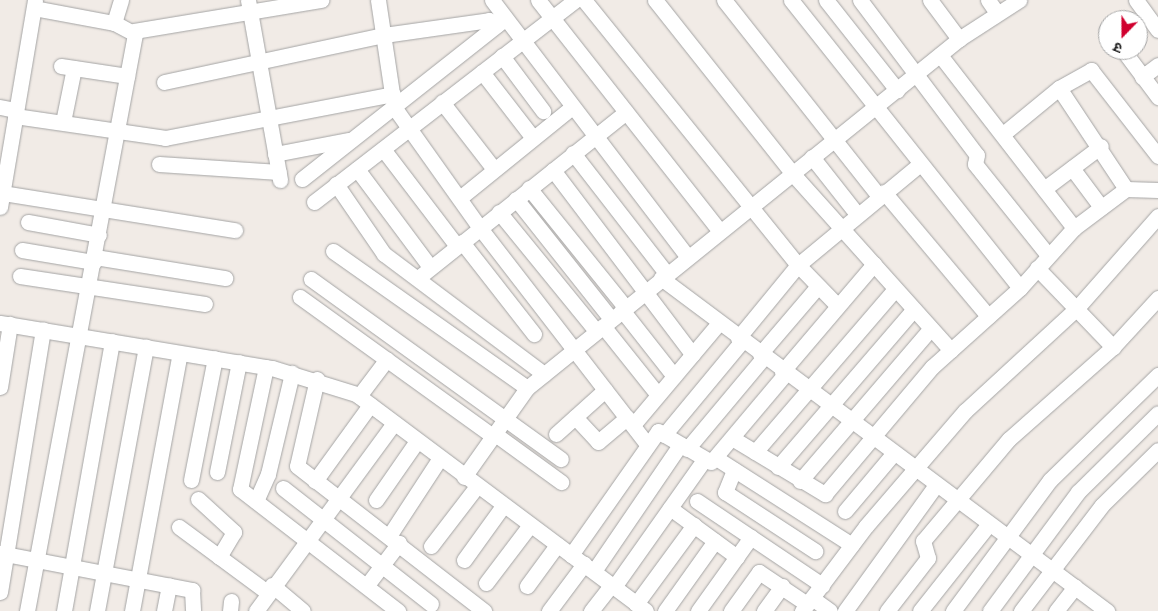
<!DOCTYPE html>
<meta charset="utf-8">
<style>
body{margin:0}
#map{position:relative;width:1158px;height:611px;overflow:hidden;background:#f1ebe6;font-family:"PT Sans Narrow","Noto Sans Devanagari",sans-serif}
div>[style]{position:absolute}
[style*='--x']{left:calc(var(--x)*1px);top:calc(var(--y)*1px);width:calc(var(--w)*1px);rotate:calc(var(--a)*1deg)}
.roads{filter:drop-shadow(0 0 1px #a4a4a4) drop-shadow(0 0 1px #a4a4a4)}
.minor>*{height:15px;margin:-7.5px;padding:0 7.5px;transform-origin:7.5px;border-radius:7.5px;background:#fff}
span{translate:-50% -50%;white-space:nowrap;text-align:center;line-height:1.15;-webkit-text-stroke:4.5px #fff;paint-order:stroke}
.north{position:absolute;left:1098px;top:10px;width:50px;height:50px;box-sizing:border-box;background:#fff;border:1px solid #a6a6a6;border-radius:50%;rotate:202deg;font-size:14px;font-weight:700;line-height:20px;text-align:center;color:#202020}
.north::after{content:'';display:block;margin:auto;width:18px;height:22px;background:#d0002e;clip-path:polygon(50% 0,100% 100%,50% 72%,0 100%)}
</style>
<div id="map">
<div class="roads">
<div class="minor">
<div style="--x:248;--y:0;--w:183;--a:79.9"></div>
<div style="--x:378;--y:0;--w:108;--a:81.5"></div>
<div style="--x:394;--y:107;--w:148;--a:54.6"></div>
<div style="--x:480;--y:228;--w:274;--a:52.3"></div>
<div style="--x:492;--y:0;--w:323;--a:52.7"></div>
<div style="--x:538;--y:0;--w:294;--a:51.8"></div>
<div style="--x:584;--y:0;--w:341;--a:51.1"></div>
<div style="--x:798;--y:265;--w:54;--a:45.7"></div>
<div style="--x:655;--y:0;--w:221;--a:51.6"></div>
<div style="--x:792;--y:173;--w:238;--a:48.1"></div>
<div style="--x:724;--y:0;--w:250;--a:51.7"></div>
<div style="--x:791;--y:0;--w:368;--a:51.5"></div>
<div style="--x:826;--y:0;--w:115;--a:51.7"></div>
<div style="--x:860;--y:0;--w:194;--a:53"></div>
<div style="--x:977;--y:155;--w:9;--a:103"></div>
<div style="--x:975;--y:164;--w:115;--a:51.3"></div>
<div style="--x:930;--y:0;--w:49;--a:53.4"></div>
<div style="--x:988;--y:0;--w:16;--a:55"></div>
<div style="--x:1136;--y:0;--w:37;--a:54"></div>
<div style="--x:114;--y:23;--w:24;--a:-73"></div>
<div style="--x:1107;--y:30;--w:1;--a:45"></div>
<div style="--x:134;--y:31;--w:190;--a:-9.4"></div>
<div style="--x:1123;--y:50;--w:59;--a:53.3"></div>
<div style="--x:940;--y:55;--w:219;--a:52.2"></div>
<div style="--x:502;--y:56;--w:69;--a:53.3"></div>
<div style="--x:61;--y:66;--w:67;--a:8.6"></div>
<div style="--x:482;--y:72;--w:83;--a:52.3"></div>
<div style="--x:1142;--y:77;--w:20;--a:-37"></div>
<div style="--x:164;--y:82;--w:225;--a:-12.1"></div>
<div style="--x:384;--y:35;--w:106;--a:-8.1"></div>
<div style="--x:489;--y:20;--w:9;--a:36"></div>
<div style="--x:1059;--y:88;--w:121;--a:56.4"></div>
<div style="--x:442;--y:102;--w:85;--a:52.2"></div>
<div style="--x:0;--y:107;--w:16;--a:11"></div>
<div style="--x:15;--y:116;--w:152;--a:8.3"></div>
<div style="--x:165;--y:138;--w:232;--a:-10.9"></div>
<div style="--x:63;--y:122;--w:55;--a:-78.5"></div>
<div style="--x:1003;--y:134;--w:72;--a:-39.4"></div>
<div style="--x:1059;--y:88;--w:37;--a:-29"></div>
<div style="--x:1091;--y:70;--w:109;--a:52.1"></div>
<div style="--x:383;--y:149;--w:122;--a:52.7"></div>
<div style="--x:573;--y:153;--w:153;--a:52.2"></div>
<div style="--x:275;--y:154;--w:74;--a:-10.9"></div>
<div style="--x:812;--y:157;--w:73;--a:51.7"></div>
<div style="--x:159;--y:164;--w:120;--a:3.8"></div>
<div style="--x:1072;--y:168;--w:49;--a:53.4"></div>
<div style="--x:357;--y:169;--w:122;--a:53.3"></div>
<div style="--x:553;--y:170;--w:231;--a:52.9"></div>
<div style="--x:302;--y:179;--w:256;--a:-38.3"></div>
<div style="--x:336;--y:184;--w:85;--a:55.6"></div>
<div style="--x:384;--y:254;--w:200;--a:36.9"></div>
<div style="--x:529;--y:188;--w:153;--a:51.1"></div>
<div style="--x:1044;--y:189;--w:71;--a:-37"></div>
<div style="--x:884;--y:192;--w:162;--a:50"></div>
<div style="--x:3;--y:193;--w:235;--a:9.1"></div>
<div style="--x:461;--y:197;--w:143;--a:-39"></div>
<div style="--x:516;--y:199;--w:153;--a:51.6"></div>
<div style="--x:314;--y:202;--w:330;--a:-37.7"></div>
<div style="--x:0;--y:207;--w:210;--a:-80.4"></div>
<div style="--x:499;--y:212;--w:154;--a:50.8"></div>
<div style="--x:28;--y:222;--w:72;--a:10.4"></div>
<div style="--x:462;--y:242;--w:117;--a:52"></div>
<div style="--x:22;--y:250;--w:73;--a:9.5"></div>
<div style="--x:333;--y:251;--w:237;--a:35.2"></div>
<div style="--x:95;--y:257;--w:132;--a:9.2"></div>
<div style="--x:1037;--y:268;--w:110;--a:46.1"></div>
<div style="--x:20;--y:276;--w:187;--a:8.6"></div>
<div style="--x:418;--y:278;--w:266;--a:-38.6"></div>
<div style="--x:661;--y:278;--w:557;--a:36.75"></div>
<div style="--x:311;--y:279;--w:308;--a:35.8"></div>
<div style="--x:300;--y:297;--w:238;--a:35.8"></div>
<div style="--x:622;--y:310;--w:84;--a:51.8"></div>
<div style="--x:0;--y:323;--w:276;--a:9.4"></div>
<div style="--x:272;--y:368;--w:88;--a:17.2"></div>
<div style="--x:356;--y:394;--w:362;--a:36.8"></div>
<div style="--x:603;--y:326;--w:88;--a:51.4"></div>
<div style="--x:738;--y:338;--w:94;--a:-50.6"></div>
<div style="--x:798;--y:265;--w:158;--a:-39.6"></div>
<div style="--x:760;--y:354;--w:89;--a:-49.5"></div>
<div style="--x:266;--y:367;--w:125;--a:102"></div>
<div style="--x:240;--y:489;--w:200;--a:37.7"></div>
<div style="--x:782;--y:372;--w:142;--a:-49.6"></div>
<div style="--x:317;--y:379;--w:89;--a:102.9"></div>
<div style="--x:297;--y:466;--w:237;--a:37.8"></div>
<div style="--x:0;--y:387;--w:64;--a:-81"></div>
<div style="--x:359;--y:396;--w:46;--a:-52.9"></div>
<div style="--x:575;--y:417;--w:34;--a:47"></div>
<div style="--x:598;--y:442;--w:38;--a:-40"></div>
<div style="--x:633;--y:425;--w:133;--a:-49.9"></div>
<div style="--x:495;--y:434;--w:82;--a:36"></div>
<div style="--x:556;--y:434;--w:66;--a:-41.9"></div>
<div style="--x:664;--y:435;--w:122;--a:-50.3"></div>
<div style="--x:732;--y:438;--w:109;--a:31.1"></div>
<div style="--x:825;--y:494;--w:166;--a:-49.9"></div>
<div style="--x:932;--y:367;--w:118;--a:-41.9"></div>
<div style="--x:1020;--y:288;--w:81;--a:-48"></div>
<div style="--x:1074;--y:228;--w:65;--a:-36.9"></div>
<div style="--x:1126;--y:189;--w:32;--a:2"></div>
<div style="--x:687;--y:449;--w:120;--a:-50.1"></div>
<div style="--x:755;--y:452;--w:215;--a:-49.3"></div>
<div style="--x:716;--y:458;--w:161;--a:32.6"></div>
<div style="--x:778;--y:467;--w:208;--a:-49.3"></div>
<div style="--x:734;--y:470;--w:24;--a:112"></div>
<div style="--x:725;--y:492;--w:108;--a:33.2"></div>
<div style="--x:217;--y:472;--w:112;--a:-78.7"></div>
<div style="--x:464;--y:477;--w:109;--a:-54.7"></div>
<div style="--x:527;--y:388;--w:555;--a:-38.93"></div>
<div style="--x:959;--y:39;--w:72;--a:-33"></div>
<div style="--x:191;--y:480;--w:124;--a:-78.9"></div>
<div style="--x:315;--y:481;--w:94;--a:-54.1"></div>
<div style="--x:800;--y:481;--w:201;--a:-49.4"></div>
<div style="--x:283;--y:488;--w:188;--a:38.1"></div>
<div style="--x:198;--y:499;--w:49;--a:42.5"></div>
<div style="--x:234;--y:532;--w:29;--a:121"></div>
<div style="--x:376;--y:500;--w:72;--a:-55.2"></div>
<div style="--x:256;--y:501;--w:30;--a:-66"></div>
<div style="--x:268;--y:474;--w:104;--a:-76.6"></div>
<div style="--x:697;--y:501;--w:151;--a:33.9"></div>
<div style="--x:670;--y:508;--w:83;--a:36.2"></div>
<div style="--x:845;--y:511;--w:75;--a:-49.9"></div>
<div style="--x:179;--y:527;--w:109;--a:36.5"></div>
<div style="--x:389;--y:536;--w:93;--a:-56.8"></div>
<div style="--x:431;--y:546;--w:76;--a:-52.5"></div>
<div style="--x:0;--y:553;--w:196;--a:10.9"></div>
<div style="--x:192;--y:590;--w:21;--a:87"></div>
<div style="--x:571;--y:555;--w:151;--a:-54.9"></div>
<div style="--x:658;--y:431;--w:61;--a:30.3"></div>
<div style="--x:711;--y:462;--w:115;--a:-49.9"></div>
<div style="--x:464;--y:560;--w:67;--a:-54.2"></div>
<div style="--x:594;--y:571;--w:153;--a:-55.7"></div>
<div style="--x:486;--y:583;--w:73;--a:-52.8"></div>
<div style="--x:272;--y:585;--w:40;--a:40"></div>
<div style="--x:367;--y:585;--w:53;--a:-52.7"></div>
<div style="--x:527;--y:586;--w:51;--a:-53.8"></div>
<div style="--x:614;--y:587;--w:156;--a:-54.7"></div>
<div style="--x:0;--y:592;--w:266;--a:-80.7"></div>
<div style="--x:812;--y:598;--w:22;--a:36"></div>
<div style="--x:636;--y:604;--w:98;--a:-53.7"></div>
<div style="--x:27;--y:611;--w:587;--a:-79.4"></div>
<div style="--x:135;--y:34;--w:24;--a:-152"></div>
<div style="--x:114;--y:23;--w:81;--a:-169.4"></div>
<div style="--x:64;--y:611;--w:274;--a:-79.9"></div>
<div style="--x:97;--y:611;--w:269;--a:-79.5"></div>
<div style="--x:132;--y:611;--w:262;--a:-79.5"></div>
<div style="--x:164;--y:611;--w:26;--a:-79"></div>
<div style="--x:230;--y:611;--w:10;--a:-84"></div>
<div style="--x:256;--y:611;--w:233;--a:-53.7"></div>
<div style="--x:549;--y:611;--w:59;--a:-53.3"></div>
<div style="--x:591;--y:611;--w:33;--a:-52"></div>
<div style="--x:665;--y:611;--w:86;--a:-54.5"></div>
<div style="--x:698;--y:611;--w:91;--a:-54.4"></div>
<div style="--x:731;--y:611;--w:48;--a:-54.3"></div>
<div style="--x:759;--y:572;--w:58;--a:33.7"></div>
<div style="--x:764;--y:611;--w:31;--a:-54"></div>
<div style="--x:802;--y:611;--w:106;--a:-53"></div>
<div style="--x:866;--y:526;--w:152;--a:-49.3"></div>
<div style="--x:965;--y:411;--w:151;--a:-42.6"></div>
<div style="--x:1076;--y:309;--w:124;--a:-48.6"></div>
<div style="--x:845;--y:611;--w:155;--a:-54.2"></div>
<div style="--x:887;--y:611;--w:67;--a:-52.3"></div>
<div style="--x:928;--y:558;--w:18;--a:-106"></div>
<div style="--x:923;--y:541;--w:133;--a:-49.9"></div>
<div style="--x:1009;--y:439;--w:139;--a:-41.5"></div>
<div style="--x:1113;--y:347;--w:67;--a:-47.4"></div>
<div style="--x:920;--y:611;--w:111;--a:-51.6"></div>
<div style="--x:953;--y:611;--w:163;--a:-53.5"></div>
<div style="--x:1050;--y:480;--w:151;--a:-44.2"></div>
<div style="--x:990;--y:611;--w:148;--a:-53.5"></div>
<div style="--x:1078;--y:492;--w:112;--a:-44.6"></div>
<div style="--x:1021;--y:611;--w:133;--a:-52.6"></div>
<div style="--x:1102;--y:505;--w:78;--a:-44.5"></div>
<div style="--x:1056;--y:611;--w:31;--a:-52"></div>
</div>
</div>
<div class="north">उ</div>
</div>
